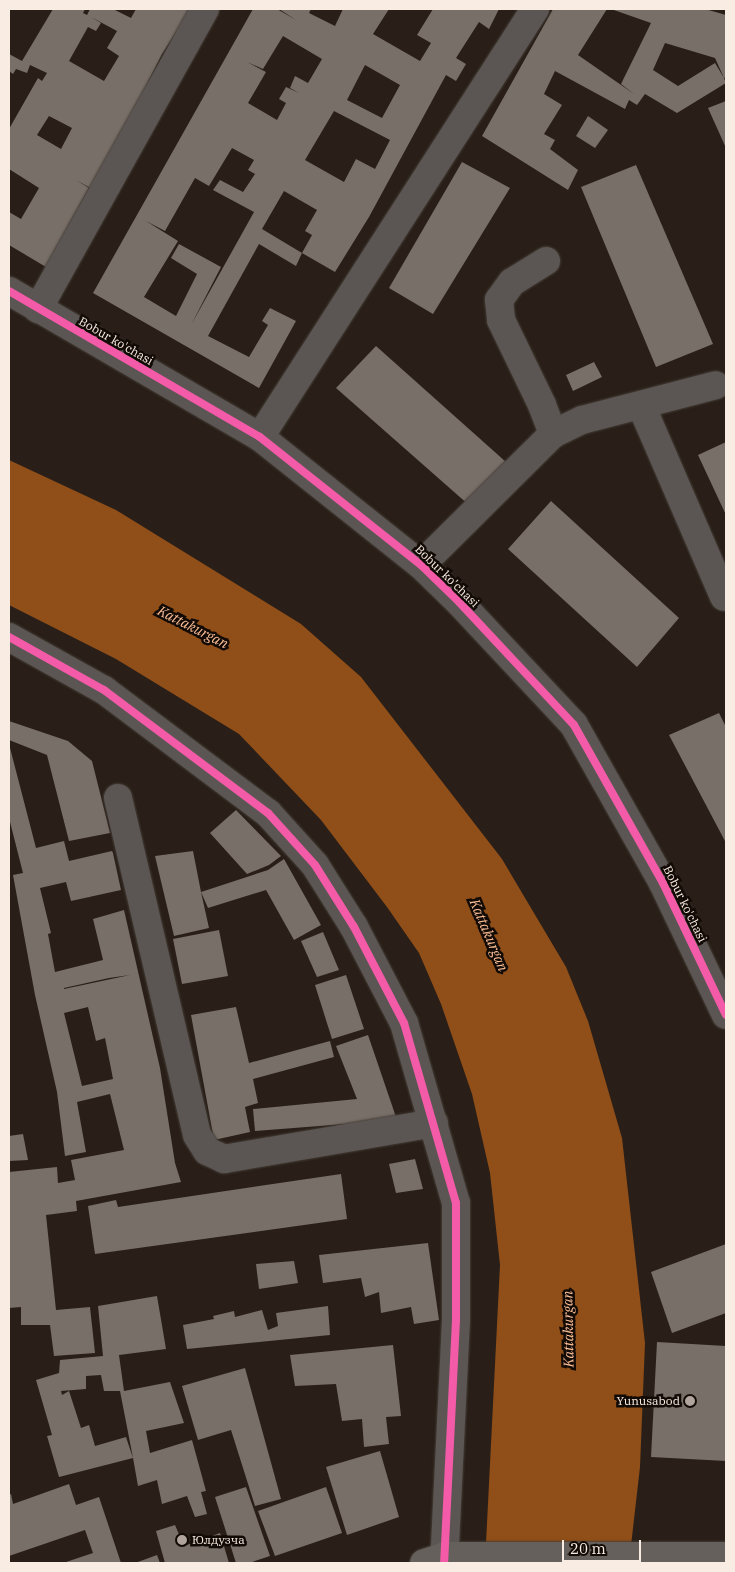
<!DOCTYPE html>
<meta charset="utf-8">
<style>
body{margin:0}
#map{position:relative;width:735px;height:1572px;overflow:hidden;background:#291f18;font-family:"IBM Plex Serif",serif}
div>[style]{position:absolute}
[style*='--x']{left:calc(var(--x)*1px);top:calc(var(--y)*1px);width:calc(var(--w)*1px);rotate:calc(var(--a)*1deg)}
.water>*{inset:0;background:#904e18}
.building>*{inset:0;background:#786f68}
.roads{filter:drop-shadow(0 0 1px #443d36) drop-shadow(0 0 1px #443d36)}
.minor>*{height:28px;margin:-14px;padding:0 14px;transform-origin:14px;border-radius:14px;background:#5b5653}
.major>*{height:28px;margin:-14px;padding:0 14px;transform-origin:14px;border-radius:14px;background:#65605c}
.cycleway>*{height:8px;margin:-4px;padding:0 4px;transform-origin:4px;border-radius:4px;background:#f35aa7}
.dots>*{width:14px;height:14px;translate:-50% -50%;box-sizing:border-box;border:2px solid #120a05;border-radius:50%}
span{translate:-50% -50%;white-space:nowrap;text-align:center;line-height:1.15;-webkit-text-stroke:5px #120a05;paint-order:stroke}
.street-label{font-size:12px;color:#f9ece3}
.poi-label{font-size:12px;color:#f9ece3}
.right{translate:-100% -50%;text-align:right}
.left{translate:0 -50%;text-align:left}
.water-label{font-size:14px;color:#fcbf97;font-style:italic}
.frame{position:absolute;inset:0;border:10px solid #f9ece3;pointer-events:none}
.scale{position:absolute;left:562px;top:1540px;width:79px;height:22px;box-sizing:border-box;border:2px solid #f9ece3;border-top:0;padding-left:6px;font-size:15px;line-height:18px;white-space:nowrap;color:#f9ece3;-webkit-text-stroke:4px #120a05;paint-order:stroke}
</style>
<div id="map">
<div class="water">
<div style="clip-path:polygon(9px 460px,116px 510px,301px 624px,361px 677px,502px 859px,566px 967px,588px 1021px,622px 1138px,645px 1343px,640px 1467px,629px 1563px,485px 1563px,500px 1265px,490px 1173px,472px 1094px,441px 1004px,419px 953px,387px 907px,321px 820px,239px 734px,116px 659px,9px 605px)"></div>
</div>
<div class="building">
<div style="clip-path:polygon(evenodd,53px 9px,85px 9px,83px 13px,87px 15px,90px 9px,113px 9px,131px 18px,136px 9px,191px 9px,162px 54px,94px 190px,76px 180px,89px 188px,46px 267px,9px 245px,9px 212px,21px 219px,39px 188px,9px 169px,9px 129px,38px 78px,42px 81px,47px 73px,30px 65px,27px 73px,16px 69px,13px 74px,9px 71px,9px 54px,22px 61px,53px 9px,91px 17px,117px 31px,107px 48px,119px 56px,104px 81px,69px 61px,88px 27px,96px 31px,101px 23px,91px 17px,53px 9px,49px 116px,72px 128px,61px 149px,37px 135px,49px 116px)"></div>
<div style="clip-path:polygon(evenodd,253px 9px,277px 9px,296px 20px,279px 9px,311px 9px,309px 13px,335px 26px,343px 9px,389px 9px,373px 34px,420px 61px,431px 43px,417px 35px,433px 9px,499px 9px,489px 29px,479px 22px,456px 58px,466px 64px,456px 81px,446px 75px,369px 217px,335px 272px,302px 253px,312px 235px,305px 231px,317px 210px,284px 191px,262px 229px,302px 253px,296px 266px,259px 244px,208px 336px,249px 357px,268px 325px,262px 321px,270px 308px,296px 321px,259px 388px,93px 293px,253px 9px,283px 36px,322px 59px,308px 83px,295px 76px,290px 88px,299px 93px,286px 87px,279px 99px,286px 103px,277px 120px,248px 103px,266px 72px,247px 62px,263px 69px,283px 36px,253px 9px,365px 65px,400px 85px,382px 118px,347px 100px,365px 65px,253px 9px,334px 111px,390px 140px,375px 169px,356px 159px,344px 182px,305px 160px,334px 111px,253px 9px,232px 148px,254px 160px,248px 170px,255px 174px,243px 192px,220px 180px,213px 190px,254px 212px,191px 325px,221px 267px,179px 244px,171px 258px,197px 274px,176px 316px,144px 297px,178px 241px,146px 221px,165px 231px,195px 178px,209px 186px,232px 148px)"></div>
<div style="clip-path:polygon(evenodd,553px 9px,607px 9px,578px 55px,634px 94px,621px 84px,651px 23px,611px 9px,705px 9px,726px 15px,726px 77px,724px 78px,726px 83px,677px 113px,645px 94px,637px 105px,629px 100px,625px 109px,555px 71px,544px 94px,562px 105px,544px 134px,555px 140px,550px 149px,578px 170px,568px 190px,482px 136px,553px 9px,665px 43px,715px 58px,724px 78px,715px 63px,678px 86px,653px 70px,665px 43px)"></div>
<div style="clip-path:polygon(726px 101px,726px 148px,708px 108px)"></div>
<div style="clip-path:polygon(588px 116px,608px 130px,595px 148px,576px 136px)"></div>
<div style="clip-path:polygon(462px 162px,510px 188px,433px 314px,389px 288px)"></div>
<div style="clip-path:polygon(636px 165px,713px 344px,656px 367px,581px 187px)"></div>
<div style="clip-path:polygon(376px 346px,506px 462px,470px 506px,336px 388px)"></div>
<div style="clip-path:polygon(594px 362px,602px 377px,573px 391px,566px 375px)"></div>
<div style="clip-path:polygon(726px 442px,726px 515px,698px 455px)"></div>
<div style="clip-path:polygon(551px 501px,679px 618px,637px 667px,508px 549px)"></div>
<div style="clip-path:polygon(719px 713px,726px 727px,726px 843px,669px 735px)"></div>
<div style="clip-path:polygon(9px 721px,68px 741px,92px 761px,110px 833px,69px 841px,47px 755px,9px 740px)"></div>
<div style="clip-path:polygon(evenodd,9px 744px,36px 848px,64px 841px,69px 861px,112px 851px,113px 853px,121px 890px,71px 901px,66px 882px,40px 888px,51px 933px,48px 934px,55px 972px,103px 960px,93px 919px,124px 910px,160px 1068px,175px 1163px,181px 1182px,76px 1201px,77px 1211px,46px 1215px,56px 1310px,90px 1307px,95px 1353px,54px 1356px,50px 1325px,21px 1325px,21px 1307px,9px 1308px,9px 1172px,57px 1167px,58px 1183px,75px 1180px,71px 1160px,124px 1150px,110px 1094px,77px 1102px,86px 1152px,65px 1156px,57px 1092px,35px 995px,13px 875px,23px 873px,9px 818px,9px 744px,130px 975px,64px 989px,64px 988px,109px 978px,130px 975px,9px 744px,88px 1007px,96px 1041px,105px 1038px,113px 1079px,82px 1086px,64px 1013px,88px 1007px)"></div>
<div style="clip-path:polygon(236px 810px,281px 856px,269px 865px,247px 874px,210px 833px)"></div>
<div style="clip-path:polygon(193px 851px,201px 892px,268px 870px,284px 859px,321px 925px,294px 940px,266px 890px,208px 908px,201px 892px,209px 928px,174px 936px,155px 856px)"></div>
<div style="clip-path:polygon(219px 930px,228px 976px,182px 984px,173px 939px)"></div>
<div style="clip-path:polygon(323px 932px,339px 970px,317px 977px,301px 941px)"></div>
<div style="clip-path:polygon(346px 975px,364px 1029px,332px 1039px,315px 985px)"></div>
<div style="clip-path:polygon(236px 1007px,249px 1063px,330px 1041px,334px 1057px,253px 1079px,258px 1103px,245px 1107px,250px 1132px,214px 1140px,191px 1015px)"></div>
<div style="clip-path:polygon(368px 1035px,397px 1120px,255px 1131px,253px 1109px,357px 1099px,336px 1046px)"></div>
<div style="clip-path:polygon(23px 1134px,28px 1160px,9px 1161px,9px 1136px)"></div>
<div style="clip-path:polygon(415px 1159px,423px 1189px,396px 1193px,389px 1164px)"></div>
<div style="clip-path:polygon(341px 1174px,347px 1219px,95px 1254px,88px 1206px,116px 1200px,118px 1207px)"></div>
<div style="clip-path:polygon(428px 1243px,439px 1320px,414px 1324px,411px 1307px,381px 1313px,379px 1292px,365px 1297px,361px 1278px,323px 1283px,319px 1255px)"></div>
<div style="clip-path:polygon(726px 1244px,726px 1313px,672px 1333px,651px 1272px)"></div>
<div style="clip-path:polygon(294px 1261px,298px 1283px,259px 1289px,256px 1264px)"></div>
<div style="clip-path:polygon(evenodd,157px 1296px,166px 1349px,119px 1355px,124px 1391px,170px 1382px,184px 1423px,146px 1431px,150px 1453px,192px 1440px,206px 1491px,201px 1492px,207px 1514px,195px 1517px,187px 1496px,162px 1504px,157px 1480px,138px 1486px,133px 1458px,59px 1477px,47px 1436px,52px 1435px,36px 1380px,59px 1373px,60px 1360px,103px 1356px,98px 1306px,157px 1296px,101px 1375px,104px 1391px,120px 1391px,133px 1458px,126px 1437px,95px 1446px,89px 1425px,81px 1428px,69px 1391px,62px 1395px,61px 1391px,86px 1389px,86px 1376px,101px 1375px)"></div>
<div style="clip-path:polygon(328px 1306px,330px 1335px,187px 1349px,183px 1325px,214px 1319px,213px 1316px,234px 1311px,235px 1317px,262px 1310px,268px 1330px,278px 1326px,276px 1313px)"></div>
<div style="clip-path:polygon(657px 1342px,726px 1346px,726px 1461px,651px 1457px)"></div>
<div style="clip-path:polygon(393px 1345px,401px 1416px,386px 1417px,389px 1444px,364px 1447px,362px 1419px,342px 1421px,336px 1384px,295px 1386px,290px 1355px)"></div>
<div style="clip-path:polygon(245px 1368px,281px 1499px,255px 1506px,231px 1430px,198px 1440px,182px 1386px)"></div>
<div style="clip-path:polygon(380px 1451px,399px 1517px,347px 1535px,326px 1467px)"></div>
<div style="clip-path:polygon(69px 1484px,76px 1505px,99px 1497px,121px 1563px,63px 1563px,93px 1553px,85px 1530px,9px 1556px,9px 1495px,11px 1494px,13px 1504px)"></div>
<div style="clip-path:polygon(246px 1487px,270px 1556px,249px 1563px,236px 1563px,215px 1497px)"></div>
<div style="clip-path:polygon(326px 1487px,342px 1533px,275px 1556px,258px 1511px)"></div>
<div style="clip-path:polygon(175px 1525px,184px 1546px,220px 1533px,229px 1563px,165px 1563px,156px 1531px)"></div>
<div style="clip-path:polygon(157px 1555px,160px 1563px,135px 1563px)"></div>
</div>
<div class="roads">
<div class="minor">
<div style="--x:546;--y:261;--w:40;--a:148"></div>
<div style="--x:512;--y:282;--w:22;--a:126"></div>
<div style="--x:499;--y:300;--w:20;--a:84"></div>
<div style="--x:501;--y:320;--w:94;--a:64.2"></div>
<div style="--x:542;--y:405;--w:31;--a:69"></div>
<div style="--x:9;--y:291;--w:290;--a:30.2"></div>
<div style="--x:260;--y:437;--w:206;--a:38.5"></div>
<div style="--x:421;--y:565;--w:53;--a:44.2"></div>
<div style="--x:459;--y:602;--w:168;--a:46.9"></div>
<div style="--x:574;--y:725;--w:181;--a:60.6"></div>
<div style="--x:663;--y:883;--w:146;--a:64.5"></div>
<div style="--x:38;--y:309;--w:343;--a:-60.9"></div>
<div style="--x:641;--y:405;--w:209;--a:66.6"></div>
<div style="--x:260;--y:437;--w:509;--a:-57.28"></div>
<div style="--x:421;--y:565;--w:186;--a:-44.8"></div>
<div style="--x:553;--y:434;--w:32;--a:-26"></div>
<div style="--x:582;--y:420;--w:138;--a:-14.6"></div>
<div style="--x:9;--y:637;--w:109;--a:29.2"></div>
<div style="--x:104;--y:690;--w:205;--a:36.9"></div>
<div style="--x:268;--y:813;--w:70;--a:47.9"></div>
<div style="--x:315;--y:865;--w:73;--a:57.8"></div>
<div style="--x:354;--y:927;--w:108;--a:62.5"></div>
<div style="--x:404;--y:1023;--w:187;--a:73.9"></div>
<div style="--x:456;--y:1203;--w:117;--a:90"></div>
<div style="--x:456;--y:1320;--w:243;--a:92.8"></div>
<div style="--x:118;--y:798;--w:346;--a:76.8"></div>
<div style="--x:197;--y:1135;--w:19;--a:58"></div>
<div style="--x:207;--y:1151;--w:19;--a:25"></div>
<div style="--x:224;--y:1159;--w:213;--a:-9.7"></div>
</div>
<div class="major">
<div style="--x:424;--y:1563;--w:22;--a:-18"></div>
<div style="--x:445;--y:1556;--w:281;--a:0"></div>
</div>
</div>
<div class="cycleway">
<div style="--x:9;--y:291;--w:290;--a:30.2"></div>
<div style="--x:260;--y:437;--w:206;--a:38.5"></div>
<div style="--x:421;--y:565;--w:53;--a:44.2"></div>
<div style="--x:459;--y:602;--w:168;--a:46.9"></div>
<div style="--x:574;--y:725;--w:181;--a:60.6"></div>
<div style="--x:663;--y:883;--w:146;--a:64.5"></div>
<div style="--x:9;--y:637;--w:109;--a:29.2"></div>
<div style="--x:104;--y:690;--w:205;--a:36.9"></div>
<div style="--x:268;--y:813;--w:70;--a:47.9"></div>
<div style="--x:315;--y:865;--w:73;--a:57.8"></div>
<div style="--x:354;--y:927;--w:108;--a:62.5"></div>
<div style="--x:404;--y:1023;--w:187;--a:73.9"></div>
<div style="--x:456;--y:1203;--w:117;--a:90"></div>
<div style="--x:456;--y:1320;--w:243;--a:92.8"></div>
</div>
<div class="dots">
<div style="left:690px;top:1401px;background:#b0a49c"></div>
<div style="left:182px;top:1540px;background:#b0a49c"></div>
</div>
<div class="street-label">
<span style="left:116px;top:341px;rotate:30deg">Bobur ko'chasi</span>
<span style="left:447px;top:576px;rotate:44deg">Bobur ko'chasi</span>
<span style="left:685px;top:904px;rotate:64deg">Bobur ko'chasi</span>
</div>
<div class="poi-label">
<span class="right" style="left:680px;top:1401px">Yunusabod</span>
<span class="left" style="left:192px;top:1540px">Юлдузча</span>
</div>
<div class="water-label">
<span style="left:193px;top:627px;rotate:27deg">Kattakurgan</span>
<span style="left:489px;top:935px;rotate:67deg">Kattakurgan</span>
<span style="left:568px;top:1329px;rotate:-91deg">Kattakurgan</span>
</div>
<div class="frame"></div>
<div class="scale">20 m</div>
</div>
